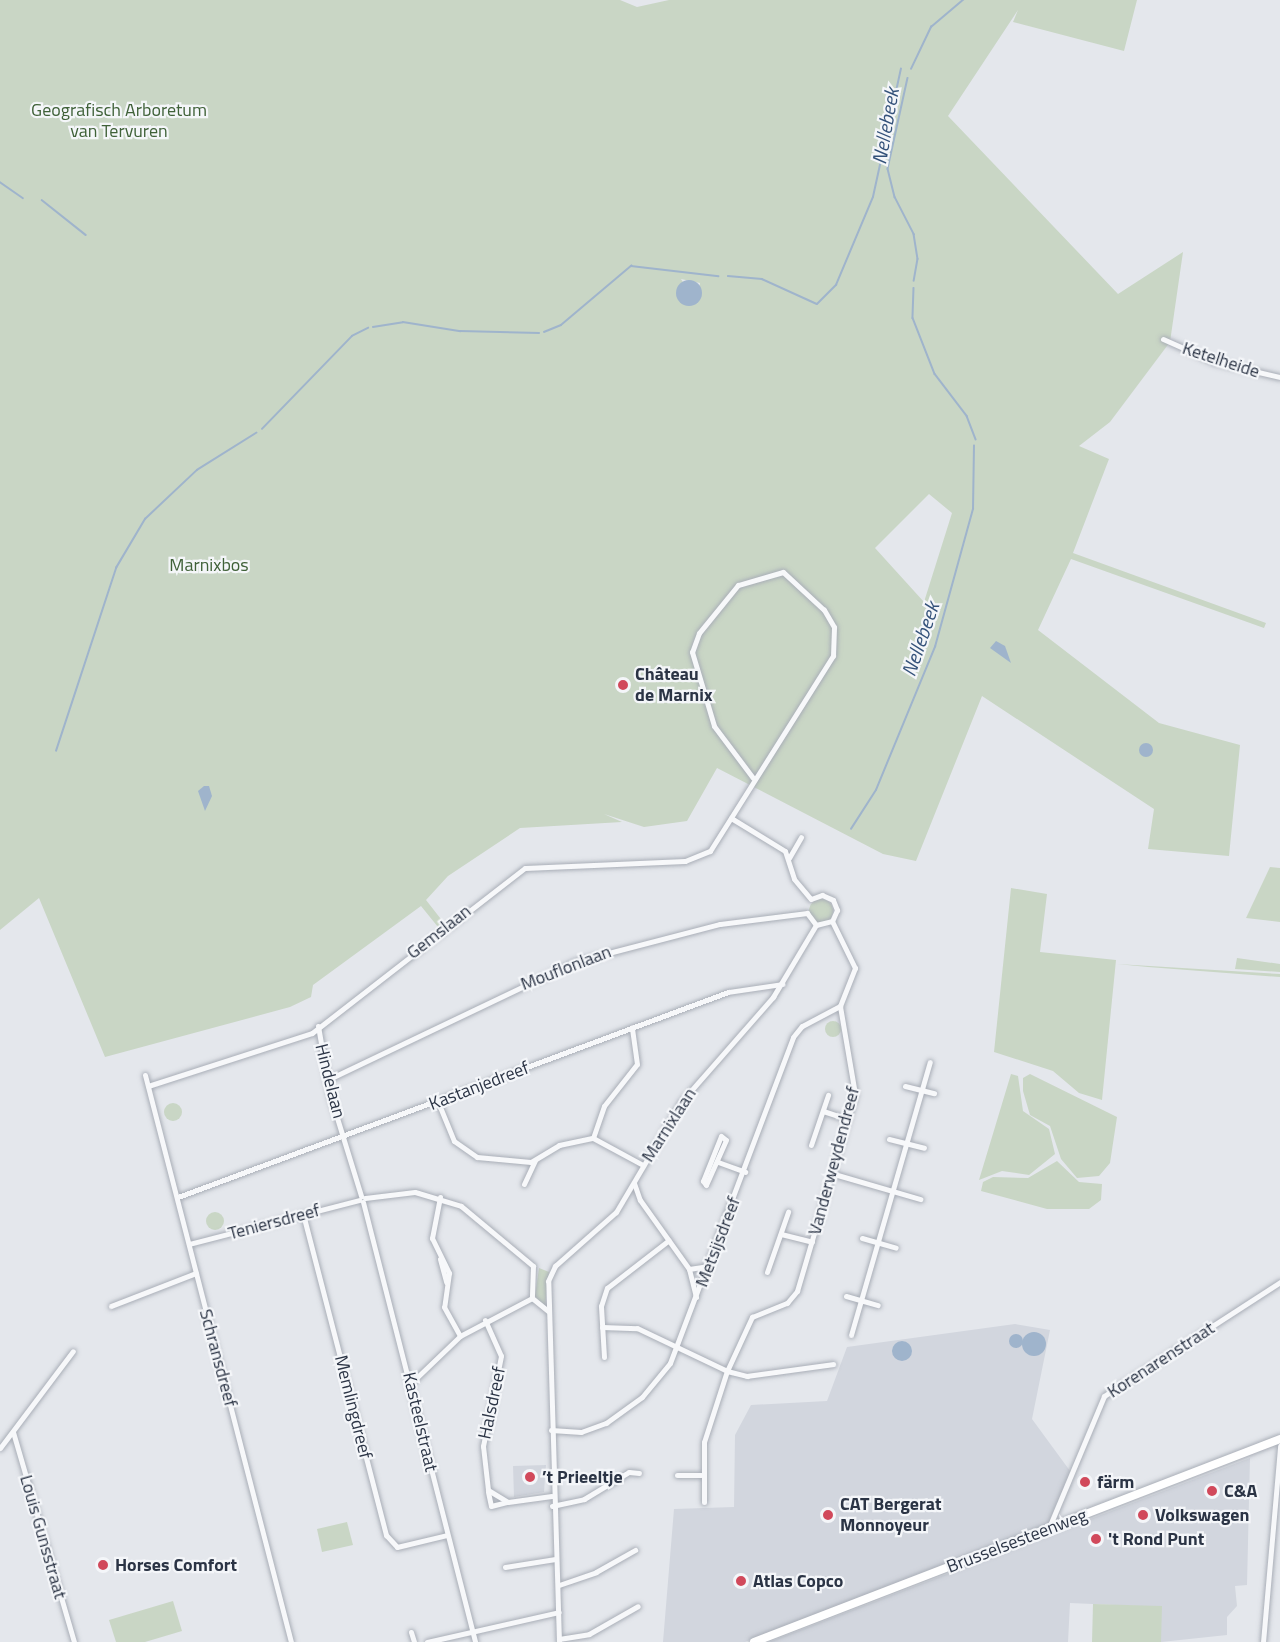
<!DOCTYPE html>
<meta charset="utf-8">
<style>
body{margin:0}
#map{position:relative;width:1280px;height:1642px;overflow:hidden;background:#e4e7ec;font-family:"Titillium Web",sans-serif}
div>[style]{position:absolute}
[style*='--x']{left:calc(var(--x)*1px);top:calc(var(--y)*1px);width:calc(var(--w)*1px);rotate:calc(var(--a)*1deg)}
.built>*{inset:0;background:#d2d6de}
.green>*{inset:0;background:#c9d6c5}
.round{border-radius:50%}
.water>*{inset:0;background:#9fb4cc}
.stream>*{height:1.5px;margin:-0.75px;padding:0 0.75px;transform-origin:0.75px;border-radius:0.75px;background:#9fb4cc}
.roads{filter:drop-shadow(0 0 2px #a9aeb7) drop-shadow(0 0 2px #a9aeb7)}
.minor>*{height:5px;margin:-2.5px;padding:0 2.5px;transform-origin:2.5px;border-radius:2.5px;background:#f7f8fa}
.primary>*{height:8px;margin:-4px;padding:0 4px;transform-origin:4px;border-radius:4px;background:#fff}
.dots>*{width:16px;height:16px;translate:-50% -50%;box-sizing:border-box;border:3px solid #f4f6f9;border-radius:50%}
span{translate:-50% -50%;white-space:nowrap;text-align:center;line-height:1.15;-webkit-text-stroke:4.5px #f4f6f9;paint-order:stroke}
.park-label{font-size:18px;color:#3f6138}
.street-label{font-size:18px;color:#2b3445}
.poi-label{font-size:18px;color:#2b3445;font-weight:700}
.left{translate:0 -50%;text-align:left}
.water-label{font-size:20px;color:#34527a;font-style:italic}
</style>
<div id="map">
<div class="built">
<div style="clip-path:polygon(1015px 1324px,1050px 1330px,1032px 1419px,1073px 1475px,1049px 1523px,745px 1642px,663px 1642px,674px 1509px,734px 1507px,735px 1435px,751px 1405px,827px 1401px,847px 1347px)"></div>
<div style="clip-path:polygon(1250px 1458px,1247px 1585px,1235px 1586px,1237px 1606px,1227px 1617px,1227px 1635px,1161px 1642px,1161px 1607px,1070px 1603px,1068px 1642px,769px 1642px)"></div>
<div style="clip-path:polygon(546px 1465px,544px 1492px,514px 1497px,513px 1466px)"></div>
</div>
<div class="green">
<div style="clip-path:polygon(evenodd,0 0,620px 0,637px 7px,669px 0,1137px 0,1124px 51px,1013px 22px,1018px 10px,948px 116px,1118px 294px,1183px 252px,1170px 342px,1110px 422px,1079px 446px,1109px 459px,1073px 553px,1266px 623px,1264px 628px,1071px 559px,1038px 630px,1159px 723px,1240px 745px,1229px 856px,1148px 849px,1154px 809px,982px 696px,916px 861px,883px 854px,717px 768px,687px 821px,644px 827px,604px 814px,622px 822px,520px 828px,448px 876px,426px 900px,444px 923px,438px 927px,421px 906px,313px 985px,311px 997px,290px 1007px,105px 1057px,39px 898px,0 930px,0 0,681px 279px,700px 283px,697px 304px,681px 279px,0 0,929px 494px,952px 513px,924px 602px,875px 548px,929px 494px)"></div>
<div style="clip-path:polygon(1270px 867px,1280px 868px,1280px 922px,1246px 918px)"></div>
<div style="clip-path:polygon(1011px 888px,1047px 894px,1040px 952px,1116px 960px,1102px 1100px,1079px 1093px,1053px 1071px,994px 1052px)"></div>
<div class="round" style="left:809px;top:899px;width:24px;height:24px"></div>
<div style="clip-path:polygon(1237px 958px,1280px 964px,1280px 972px,1235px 969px)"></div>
<div style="clip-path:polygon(1117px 964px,1280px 974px,1280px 977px,1148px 967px)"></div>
<div class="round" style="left:825px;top:1021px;width:16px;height:16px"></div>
<div style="clip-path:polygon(1011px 1074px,1018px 1076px,1023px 1111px,1049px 1129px,1055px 1154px,1029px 1175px,1002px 1171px,979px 1180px)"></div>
<div style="clip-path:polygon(1030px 1074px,1117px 1117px,1110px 1163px,1099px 1176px,1077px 1178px,1061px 1159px,1050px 1126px,1030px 1115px,1023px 1091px,1023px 1078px)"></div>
<div class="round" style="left:164px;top:1103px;width:18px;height:18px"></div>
<div style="clip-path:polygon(1057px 1161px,1079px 1182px,1102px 1184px,1101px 1200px,1089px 1209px,1047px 1209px,981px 1191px,983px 1182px,993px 1177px,1028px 1178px)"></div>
<div class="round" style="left:206px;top:1212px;width:18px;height:18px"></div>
<div style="clip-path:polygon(539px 1268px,549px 1272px,545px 1307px,535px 1296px)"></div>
<div style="clip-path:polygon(347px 1522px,353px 1545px,322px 1552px,317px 1529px)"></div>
<div style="clip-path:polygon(173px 1601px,182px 1631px,145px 1642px,116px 1642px,109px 1620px)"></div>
<div style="clip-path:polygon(1093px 1604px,1162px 1606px,1161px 1642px,1092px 1642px)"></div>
</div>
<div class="water">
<div class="round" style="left:676px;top:280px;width:26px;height:26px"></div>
<div style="clip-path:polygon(996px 641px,1005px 646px,1011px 663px,990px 648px)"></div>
<div class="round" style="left:1139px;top:743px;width:14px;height:14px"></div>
<div style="clip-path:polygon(204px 786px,209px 786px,212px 796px,205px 811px,198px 791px)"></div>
<div class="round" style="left:1022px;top:1332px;width:24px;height:24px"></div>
<div class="round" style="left:1009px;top:1334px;width:14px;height:14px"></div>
<div class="round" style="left:892px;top:1341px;width:20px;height:20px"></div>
</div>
<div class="stream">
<div style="--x:911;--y:69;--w:47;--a:-64.5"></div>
<div style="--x:931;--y:27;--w:42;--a:-40.2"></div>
<div style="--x:908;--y:78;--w:93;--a:102.4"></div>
<div style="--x:888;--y:169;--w:29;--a:76"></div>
<div style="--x:895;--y:197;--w:42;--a:62.8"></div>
<div style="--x:914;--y:234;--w:25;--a:81"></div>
<div style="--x:918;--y:259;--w:22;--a:100"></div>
<div style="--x:0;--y:182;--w:28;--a:35"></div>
<div style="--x:42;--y:200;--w:56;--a:38.5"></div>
<div style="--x:728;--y:276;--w:34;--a:5"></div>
<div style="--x:762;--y:279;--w:60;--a:24.4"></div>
<div style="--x:817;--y:304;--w:27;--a:-45"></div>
<div style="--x:836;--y:285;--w:95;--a:-67.2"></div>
<div style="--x:873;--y:197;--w:131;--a:-77.7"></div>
<div style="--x:914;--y:288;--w:30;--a:92"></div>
<div style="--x:913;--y:318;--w:60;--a:68.6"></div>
<div style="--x:935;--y:374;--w:53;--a:52.7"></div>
<div style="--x:967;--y:416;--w:25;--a:69"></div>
<div style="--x:373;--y:327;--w:30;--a:-9"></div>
<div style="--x:403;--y:322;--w:58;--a:9"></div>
<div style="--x:460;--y:331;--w:79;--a:1.5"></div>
<div style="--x:544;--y:332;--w:18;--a:-22"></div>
<div style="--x:561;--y:325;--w:92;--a:-40.1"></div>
<div style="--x:631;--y:266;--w:88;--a:6.6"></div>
<div style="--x:262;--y:429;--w:129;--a:-45.9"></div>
<div style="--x:352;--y:336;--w:18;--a:-27"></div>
<div style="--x:56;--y:751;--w:193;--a:-71.8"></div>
<div style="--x:116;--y:568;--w:57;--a:-59.4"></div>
<div style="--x:145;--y:519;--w:71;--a:-43.3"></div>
<div style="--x:197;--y:470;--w:70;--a:-32.1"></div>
<div style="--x:851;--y:829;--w:46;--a:-57.3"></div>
<div style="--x:876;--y:790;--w:155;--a:-67.6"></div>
<div style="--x:935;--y:647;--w:143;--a:-74.6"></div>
<div style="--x:973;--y:509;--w:63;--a:-89.1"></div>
</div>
<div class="roads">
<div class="minor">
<div style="--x:1163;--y:339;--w:57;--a:23.9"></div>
<div style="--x:1215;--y:362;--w:67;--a:13"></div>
<div style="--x:731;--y:818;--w:63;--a:31.4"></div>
<div style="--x:785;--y:851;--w:29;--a:72"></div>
<div style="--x:794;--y:879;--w:26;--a:50"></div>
<div style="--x:789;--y:858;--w:24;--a:-60"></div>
<div style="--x:811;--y:899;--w:12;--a:-20"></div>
<div style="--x:822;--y:895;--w:12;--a:24"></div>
<div style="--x:833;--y:900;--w:11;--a:68"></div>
<div style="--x:837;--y:910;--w:12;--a:114"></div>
<div style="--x:807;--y:913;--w:15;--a:53"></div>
<div style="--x:816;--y:925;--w:16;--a:-14"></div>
<div style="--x:318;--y:1026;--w:70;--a:80.1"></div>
<div style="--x:330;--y:1095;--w:106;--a:72.9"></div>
<div style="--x:145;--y:1075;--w:585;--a:75.56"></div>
<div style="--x:327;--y:1080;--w:274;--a:-25.5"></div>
<div style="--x:574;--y:962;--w:151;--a:-14.6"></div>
<div style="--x:720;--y:924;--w:88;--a:-7.2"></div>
<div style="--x:148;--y:1086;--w:172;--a:-17.9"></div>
<div style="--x:312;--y:1033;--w:269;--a:-37.8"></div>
<div style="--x:525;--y:868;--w:160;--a:-2.5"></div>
<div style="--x:685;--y:861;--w:27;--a:-22"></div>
<div style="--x:710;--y:851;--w:231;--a:-57.8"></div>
<div style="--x:833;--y:656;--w:29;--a:-88"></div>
<div style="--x:834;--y:627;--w:20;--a:-120"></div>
<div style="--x:824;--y:610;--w:56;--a:-137.2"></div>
<div style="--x:783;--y:572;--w:47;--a:163.9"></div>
<div style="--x:738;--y:585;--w:62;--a:129.1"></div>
<div style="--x:699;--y:633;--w:20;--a:110"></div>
<div style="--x:692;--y:652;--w:77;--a:73.4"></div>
<div style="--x:714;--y:726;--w:65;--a:53.1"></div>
<div style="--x:905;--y:1086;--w:30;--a:14"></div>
<div style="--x:438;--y:1102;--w:42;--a:67.7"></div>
<div style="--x:454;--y:1141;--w:28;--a:35"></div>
<div style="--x:477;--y:1157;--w:54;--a:5.3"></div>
<div style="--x:531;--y:1162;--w:33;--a:-31"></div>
<div style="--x:559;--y:1145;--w:35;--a:-12"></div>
<div style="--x:593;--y:1138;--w:57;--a:28.4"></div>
<div style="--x:823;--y:1111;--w:26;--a:18"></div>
<div style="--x:721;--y:1136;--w:6;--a:39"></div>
<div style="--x:726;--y:1140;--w:49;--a:114"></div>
<div style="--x:706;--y:1185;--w:5;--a:-127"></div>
<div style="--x:703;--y:1181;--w:48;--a:-68.2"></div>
<div style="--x:593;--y:1138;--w:34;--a:-71"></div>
<div style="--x:604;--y:1106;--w:53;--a:-51.8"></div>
<div style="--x:637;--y:1064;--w:37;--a:-98"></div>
<div style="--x:889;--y:1139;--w:36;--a:14"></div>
<div style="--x:811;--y:1145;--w:53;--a:-71.2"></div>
<div style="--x:718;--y:1162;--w:29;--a:20"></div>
<div style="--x:834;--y:1174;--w:90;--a:16.2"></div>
<div style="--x:634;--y:1183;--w:18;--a:71"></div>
<div style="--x:640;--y:1200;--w:85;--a:54.6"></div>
<div style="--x:689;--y:1269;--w:29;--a:76"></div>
<div style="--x:524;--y:1184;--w:26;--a:-65"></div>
<div style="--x:178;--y:1197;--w:587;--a:-20.44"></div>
<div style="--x:728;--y:992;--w:55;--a:-8.4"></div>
<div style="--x:440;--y:1197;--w:42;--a:101"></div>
<div style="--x:432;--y:1238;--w:39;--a:64"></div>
<div style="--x:449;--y:1273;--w:34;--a:98"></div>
<div style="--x:444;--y:1307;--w:33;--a:61"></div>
<div style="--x:365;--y:1198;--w:50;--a:-6.8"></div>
<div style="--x:415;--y:1192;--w:48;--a:16.9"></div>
<div style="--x:461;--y:1206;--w:94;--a:39.8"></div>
<div style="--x:533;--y:1266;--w:32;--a:92"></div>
<div style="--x:532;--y:1298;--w:21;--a:39"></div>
<div style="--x:363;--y:1202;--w:454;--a:75.7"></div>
<div style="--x:303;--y:1214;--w:332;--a:75.5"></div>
<div style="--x:386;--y:1535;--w:16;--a:47"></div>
<div style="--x:397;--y:1547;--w:51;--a:-13.5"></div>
<div style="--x:781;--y:1234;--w:32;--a:14"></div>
<div style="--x:862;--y:1238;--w:35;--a:16"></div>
<div style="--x:189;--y:1244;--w:176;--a:-14.5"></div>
<div style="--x:440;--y:1259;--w:24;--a:75"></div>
<div style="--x:689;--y:1269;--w:20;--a:-9"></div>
<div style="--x:767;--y:1272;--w:64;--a:-70.7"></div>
<div style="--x:846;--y:1296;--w:33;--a:16"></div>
<div style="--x:111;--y:1306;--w:91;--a:-21.2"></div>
<div style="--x:485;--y:1320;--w:39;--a:66"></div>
<div style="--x:501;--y:1356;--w:92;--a:101.3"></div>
<div style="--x:483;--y:1446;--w:44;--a:83.5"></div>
<div style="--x:488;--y:1490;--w:23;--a:31"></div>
<div style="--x:508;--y:1502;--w:44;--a:-7.8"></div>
<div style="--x:602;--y:1327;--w:35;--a:2"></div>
<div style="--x:637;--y:1328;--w:100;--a:25.5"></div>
<div style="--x:727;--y:1371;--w:60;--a:-65.2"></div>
<div style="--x:752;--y:1317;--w:38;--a:-22"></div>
<div style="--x:787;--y:1303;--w:16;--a:-50"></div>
<div style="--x:797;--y:1291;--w:205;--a:-73.6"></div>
<div style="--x:855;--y:1094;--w:89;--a:-99.7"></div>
<div style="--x:840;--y:1006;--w:41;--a:-68.5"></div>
<div style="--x:855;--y:968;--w:52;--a:-116.1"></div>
<div style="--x:851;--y:1335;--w:284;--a:-73.9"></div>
<div style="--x:604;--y:1357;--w:51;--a:-93.4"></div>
<div style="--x:601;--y:1306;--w:19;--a:-72"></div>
<div style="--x:607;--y:1288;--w:78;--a:-37.7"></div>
<div style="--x:410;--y:1384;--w:69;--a:-43.8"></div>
<div style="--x:460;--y:1336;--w:81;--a:-27.8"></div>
<div style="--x:551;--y:1430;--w:30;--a:4"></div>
<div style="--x:581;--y:1432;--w:27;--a:-20"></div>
<div style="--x:606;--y:1423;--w:44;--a:-35.8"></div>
<div style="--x:642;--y:1397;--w:44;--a:-50.5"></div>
<div style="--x:670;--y:1363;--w:348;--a:-69.3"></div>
<div style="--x:793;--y:1037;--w:14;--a:-51"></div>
<div style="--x:802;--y:1026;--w:43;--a:-27.8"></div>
<div style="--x:13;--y:1432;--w:219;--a:73.8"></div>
<div style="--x:0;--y:1448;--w:121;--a:-53"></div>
<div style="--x:677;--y:1475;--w:24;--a:0"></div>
<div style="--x:488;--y:1492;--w:14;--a:78"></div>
<div style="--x:491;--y:1506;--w:16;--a:-14"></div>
<div style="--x:704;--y:1502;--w:60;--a:-90"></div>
<div style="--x:704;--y:1442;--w:75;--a:-72.1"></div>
<div style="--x:727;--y:1371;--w:21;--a:14"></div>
<div style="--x:747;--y:1376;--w:87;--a:-7.9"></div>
<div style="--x:552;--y:1506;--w:33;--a:-12"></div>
<div style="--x:584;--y:1499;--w:52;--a:-31"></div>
<div style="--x:629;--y:1472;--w:10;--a:6"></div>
<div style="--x:1048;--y:1530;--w:145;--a:-67.3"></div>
<div style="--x:1104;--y:1396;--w:210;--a:-32.9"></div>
<div style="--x:505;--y:1567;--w:51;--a:-9.1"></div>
<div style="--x:559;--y:1585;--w:39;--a:-19"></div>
<div style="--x:596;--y:1572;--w:45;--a:-29.4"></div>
<div style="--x:411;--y:1632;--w:10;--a:73"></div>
<div style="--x:559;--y:1639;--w:30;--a:-9"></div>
<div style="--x:589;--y:1634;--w:56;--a:-29.7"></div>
<div style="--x:427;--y:1642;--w:135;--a:-12.8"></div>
<div style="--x:559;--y:1642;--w:361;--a:-91.7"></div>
<div style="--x:548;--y:1281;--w:17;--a:-65"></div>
<div style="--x:555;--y:1266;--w:81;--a:-41.5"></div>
<div style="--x:616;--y:1212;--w:128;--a:-59.4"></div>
<div style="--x:681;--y:1102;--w:140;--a:-48.8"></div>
<div style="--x:773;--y:997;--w:84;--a:-59.2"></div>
<div style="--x:1263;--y:1642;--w:197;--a:-85"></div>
</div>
<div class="primary">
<div style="--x:754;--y:1642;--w:564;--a:-21.1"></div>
</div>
</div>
<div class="dots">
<div style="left:623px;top:685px;background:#d1495b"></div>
<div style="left:530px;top:1477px;background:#d1495b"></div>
<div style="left:1085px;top:1482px;background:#d1495b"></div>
<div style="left:1212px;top:1491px;background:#d1495b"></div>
<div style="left:828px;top:1515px;background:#d1495b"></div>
<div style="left:1143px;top:1515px;background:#d1495b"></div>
<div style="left:1096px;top:1539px;background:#d1495b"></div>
<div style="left:103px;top:1565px;background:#d1495b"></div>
<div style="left:741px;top:1581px;background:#d1495b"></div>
</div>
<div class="park-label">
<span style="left:119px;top:121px">Geografisch Arboretum<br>van Tervuren</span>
<span style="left:209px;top:565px">Marnixbos</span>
</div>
<div class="street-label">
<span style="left:1221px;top:360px;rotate:18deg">Ketelheide</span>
<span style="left:439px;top:932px;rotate:-38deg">Gemslaan</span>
<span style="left:566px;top:968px;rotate:-21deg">Mouflonlaan</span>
<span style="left:330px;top:1081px;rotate:76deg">Hindelaan</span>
<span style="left:479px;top:1086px;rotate:-21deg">Kastanjedreef</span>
<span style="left:669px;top:1125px;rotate:-57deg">Marnixlaan</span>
<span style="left:834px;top:1161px;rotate:-75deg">Vanderweydendreef</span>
<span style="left:274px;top:1222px;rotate:-15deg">Teniersdreef</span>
<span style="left:718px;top:1242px;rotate:-69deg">Metsijsdreef</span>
<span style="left:218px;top:1358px;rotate:75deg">Schransdreef</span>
<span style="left:1161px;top:1360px;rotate:-33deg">Korenarenstraat</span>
<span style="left:492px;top:1403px;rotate:-78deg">Halsdreef</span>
<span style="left:353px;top:1407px;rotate:76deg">Memlingdreef</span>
<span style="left:420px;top:1422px;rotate:77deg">Kasteelstraat</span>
<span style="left:43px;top:1537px;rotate:74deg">Louis Gunsstraat</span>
<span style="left:1017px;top:1541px;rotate:-21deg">Brusselsesteenweg</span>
</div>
<div class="poi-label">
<span class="left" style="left:635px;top:685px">Château<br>de Marnix</span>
<span class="left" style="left:542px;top:1477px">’t Prieeltje</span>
<span class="left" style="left:1097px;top:1482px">färm</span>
<span class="left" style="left:1224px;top:1491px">C&amp;A</span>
<span class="left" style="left:840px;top:1515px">CAT Bergerat<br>Monnoyeur</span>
<span class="left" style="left:1155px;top:1515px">Volkswagen</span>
<span class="left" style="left:1108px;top:1539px">'t Rond Punt</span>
<span class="left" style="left:115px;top:1565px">Horses Comfort</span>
<span class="left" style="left:753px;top:1581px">Atlas Copco</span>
</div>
<div class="water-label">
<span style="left:885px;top:126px;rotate:-80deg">Nellebeek</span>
<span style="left:920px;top:639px;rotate:-71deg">Nellebeek</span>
</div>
</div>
